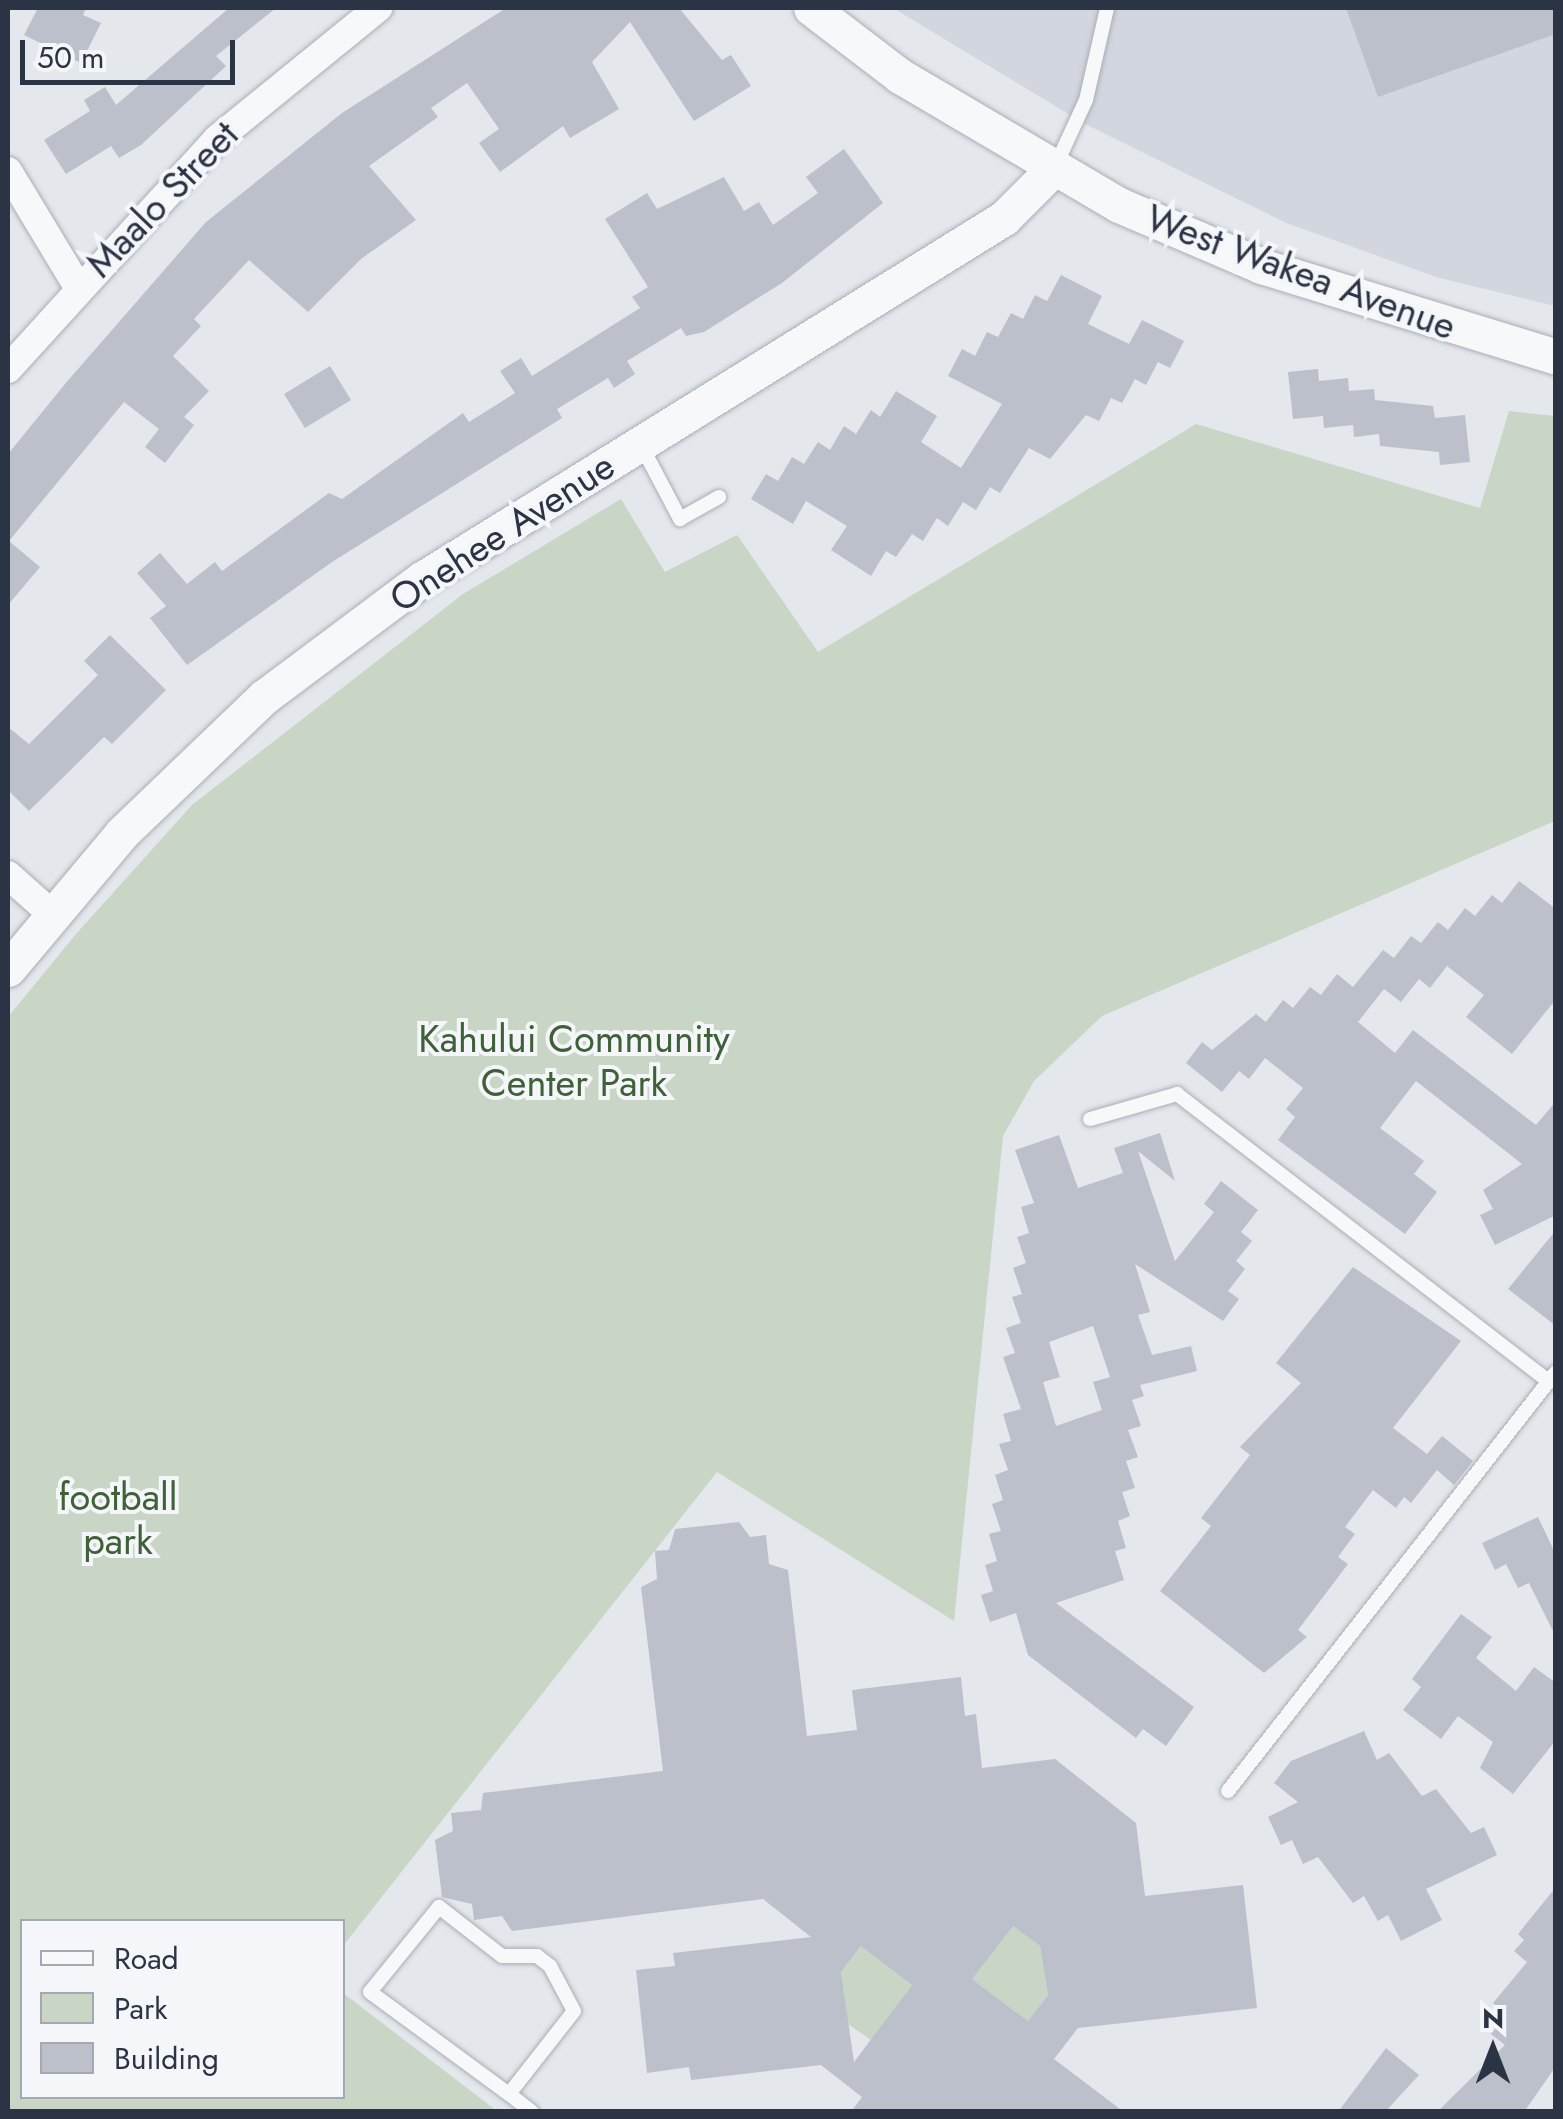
<!DOCTYPE html>
<style>
body{margin:0}
#map{position:relative;width:1563px;height:2119px;overflow:hidden;background:#e4e7ec;font-family:Jost,sans-serif}
div>[style]{position:absolute}
[style*='--x']{left:calc(var(--x)*1px);top:calc(var(--y)*1px);width:calc(var(--w)*1px);rotate:calc(var(--a)*1deg)}
.built>*{inset:0;background:#d2d6de}
.green>*{inset:0;background:#c9d6c5}
.building>*{inset:0;background:#bbc0ca}
.roads{filter:drop-shadow(0 0 2px #a9aeb7) drop-shadow(0 0 2px #a9aeb7)}
.service>*{height:14px;margin:-7px;padding:0 7px;transform-origin:7px;border-radius:7px;background:#f7f8fa}
.minor>*{height:28px;margin:-14px;padding:0 14px;transform-origin:14px;border-radius:14px;background:#f7f8fa}
.tertiary>*{height:35px;margin:-17.5px;padding:0 17.5px;transform-origin:17.5px;border-radius:17.5px;background:#f7f8fa}
span{translate:-50% -50%;white-space:nowrap;text-align:center;line-height:1.15;-webkit-text-stroke:8px #f4f6f9;paint-order:stroke}
.street-label{font-size:38px;color:#2b3445}
.park-label{font-size:38px;color:#3f6138}
.frame{position:absolute;inset:0;border:10px solid #2b3445;pointer-events:none}
.legend{position:absolute;left:20px;top:1919px;width:325px;height:180px;box-sizing:border-box;background:#f4f6f9;border:2px solid #a4a8b1;margin:0;padding:12px 18px;list-style:none;font-size:30px;color:#2b3445}
.legend li{display:flex;align-items:center;gap:20px;height:50px}
.legend b{width:50px;border:2px solid #a4a8b1}
.north{position:absolute;left:1443px;top:1999px;width:100px;height:100px;-webkit-text-stroke:8px #f4f6f9;paint-order:stroke;rotate:0deg;font-size:28px;font-weight:700;line-height:40px;text-align:center;color:#2b3445}
.north::after{content:'';display:block;margin:auto;width:35px;height:45px;background:#2b3445;clip-path:polygon(50% 0,100% 100%,50% 72%,0 100%)}
.scale{position:absolute;left:20px;top:40px;width:215px;height:45px;box-sizing:border-box;border:5px solid #2b3445;border-top:0;padding-left:12px;font-size:30px;line-height:35px;white-space:nowrap;color:#2b3445;-webkit-text-stroke:8px #f4f6f9;paint-order:stroke}
</style>
<div id="map">
<div class="built">
<div style="clip-path:polygon(893px 8px,1555px 8px,1555px 306px,1436px 277px,1284px 222px,1085px 124px)"></div>
</div>
<div class="green">
<div style="clip-path:polygon(1509px 411px,1555px 416px,1555px 821px,1102px 1016px,1034px 1081px,1003px 1136px,954px 1621px,717px 1472px,343px 1946px,342px 1922px,22px 1922px,22px 2096px,342px 2096px,343px 1993px,497px 2111px,8px 2111px,8px 1017px,76px 934px,192px 805px,463px 594px,621px 499px,665px 572px,737px 535px,818px 652px,1196px 424px,1480px 508px)"></div>
<div style="clip-path:polygon(995px 1912px,1040px 1946px,1048px 1995px,1028px 2021px,972px 1979px)"></div>
<div style="clip-path:polygon(875px 1928px,894px 1971px,912px 1985px,871px 2040px,848px 2024px,841px 1972px)"></div>
</div>
<div class="building">
<div style="clip-path:polygon(38px 8px,86px 8px,83px 15px,101px 23px,81px 63px,24px 35px)"></div>
<div style="clip-path:polygon(229px 8px,276px 8px,216px 56px,226px 66px,141px 145px,119px 158px,111px 146px,66px 174px,44px 140px,90px 111px,84px 100px,105px 87px,116px 105px)"></div>
<div style="clip-path:polygon(506px 8px,679px 8px,722px 60px,731px 55px,751px 86px,694px 121px,630px 22px,592px 62px,619px 109px,570px 138px,563px 126px,500px 172px,479px 143px,499px 129px,467px 83px,431px 108px,438px 117px,369px 166px,416px 220px,361px 259px,308px 312px,249px 260px,194px 319px,201px 326px,173px 356px,209px 391px,184px 417px,194px 425px,165px 463px,145px 447px,159px 429px,124px 402px,9px 541px,40px 567px,8px 605px,8px 454px,65px 384px,206px 222px,342px 113px)"></div>
<div style="clip-path:polygon(1346px 8px,1556px 8px,1556px 34px,1378px 97px)"></div>
<div style="clip-path:polygon(844px 149px,883px 203px,782px 283px,704px 332px,686px 336px,681px 328px,627px 361px,635px 374px,614px 388px,608px 378px,557px 409px,562px 418px,332px 562px,187px 665px,150px 618px,166px 606px,137px 573px,160px 553px,187px 584px,215px 562px,222px 571px,329px 493px,342px 499px,463px 413px,469px 422px,515px 393px,500px 371px,521px 358px,532px 376px,640px 308px,632px 297px,648px 287px,605px 219px,647px 193px,657px 209px,724px 177px,744px 211px,759px 202px,773px 225px,818px 193px,806px 177px)"></div>
<div style="clip-path:polygon(1061px 275px,1102px 296px,1088px 324px,1129px 344px,1142px 320px,1184px 341px,1170px 368px,1158px 362px,1146px 385px,1135px 379px,1122px 403px,1111px 398px,1099px 421px,1086px 415px,1050px 459px,1029px 448px,1000px 493px,990px 487px,976px 510px,963px 502px,948px 526px,937px 518px,923px 541px,912px 534px,896px 557px,886px 551px,871px 576px,831px 550px,847px 526px,806px 501px,793px 524px,751px 499px,766px 474px,778px 481px,792px 457px,804px 464px,818px 442px,830px 450px,844px 426px,856px 434px,871px 410px,880px 417px,896px 391px,937px 416px,921px 442px,961px 468px,1002px 404px,948px 376px,962px 349px,975px 356px,987px 332px,998px 337px,1011px 313px,1023px 319px,1035px 295px,1047px 301px)"></div>
<div style="clip-path:polygon(330px 366px,351px 400px,305px 428px,284px 394px)"></div>
<div style="clip-path:polygon(1318px 369px,1319px 381px,1348px 378px,1349px 391px,1374px 389px,1375px 400px,1433px 406px,1435px 418px,1465px 415px,1470px 462px,1440px 465px,1439px 452px,1380px 446px,1379px 434px,1354px 437px,1353px 425px,1324px 428px,1323px 416px,1293px 419px,1288px 372px)"></div>
<div style="clip-path:polygon(110px 635px,166px 690px,112px 744px,104px 737px,29px 811px,8px 790px,8px 727px,29px 744px,98px 675px,84px 661px)"></div>
<div style="clip-path:polygon(1519px 881px,1556px 909px,1556px 999px,1512px 1054px,1466px 1017px,1484px 995px,1447px 966px,1430px 988px,1419px 979px,1401px 1002px,1384px 989px,1358px 1022px,1395px 1053px,1413px 1030px,1536px 1125px,1556px 1101px,1556px 1215px,1495px 1245px,1480px 1215px,1493px 1209px,1483px 1190px,1522px 1164px,1416px 1081px,1380px 1128px,1424px 1161px,1414px 1174px,1437px 1192px,1405px 1234px,1278px 1140px,1295px 1117px,1286px 1109px,1303px 1088px,1265px 1058px,1249px 1079px,1239px 1071px,1222px 1092px,1186px 1063px,1202px 1042px,1212px 1050px,1256px 1014px,1266px 1022px,1283px 1000px,1293px 1008px,1310px 987px,1321px 995px,1337px 974px,1353px 987px,1383px 950px,1394px 958px,1411px 936px,1421px 943px,1438px 922px,1448px 930px,1465px 908px,1475px 916px,1492px 895px,1502px 903px)"></div>
<div style="clip-path:polygon(evenodd,1160px 1133px,1175px 1181px,1138px 1151px,1175px 1261px,1214px 1212px,1204px 1204px,1221px 1181px,1258px 1210px,1241px 1232px,1252px 1241px,1236px 1261px,1245px 1269px,1228px 1291px,1239px 1299px,1223px 1321px,1135px 1264px,1150px 1312px,1138px 1315px,1152px 1355px,1191px 1346px,1197px 1371px,1140px 1385px,1144px 1396px,1132px 1400px,1141px 1426px,1128px 1430px,1138px 1457px,1126px 1461px,1135px 1488px,1122px 1492px,1130px 1516px,1118px 1521px,1126px 1548px,1115px 1551px,1124px 1580px,1056px 1603px,1194px 1707px,1166px 1746px,1143px 1729px,1136px 1738px,1028px 1655px,1016px 1613px,990px 1622px,981px 1595px,993px 1591px,985px 1565px,997px 1561px,989px 1534px,1001px 1531px,992px 1504px,1003px 1500px,995px 1475px,1008px 1470px,999px 1444px,1011px 1441px,1003px 1414px,1021px 1409px,1003px 1357px,1015px 1353px,1006px 1328px,1021px 1323px,1012px 1297px,1022px 1294px,1013px 1268px,1026px 1263px,1017px 1237px,1029px 1233px,1021px 1207px,1034px 1203px,1015px 1150px,1059px 1135px,1078px 1188px,1123px 1173px,1114px 1148px,1160px 1133px,1093px 1326px,1110px 1377px,1093px 1382px,1102px 1410px,1056px 1426px,1043px 1382px,1060px 1377px,1049px 1342px,1093px 1326px)"></div>
<div style="clip-path:polygon(1556px 1230px,1556px 1326px,1508px 1289px)"></div>
<div style="clip-path:polygon(1353px 1267px,1461px 1341px,1393px 1428px,1427px 1454px,1442px 1436px,1473px 1461px,1454px 1485px,1437px 1470px,1411px 1503px,1404px 1497px,1396px 1508px,1373px 1490px,1345px 1527px,1355px 1534px,1338px 1557px,1348px 1564px,1298px 1630px,1307px 1637px,1264px 1673px,1160px 1591px,1211px 1526px,1201px 1518px,1250px 1455px,1240px 1447px,1301px 1383px,1276px 1363px)"></div>
<div style="clip-path:polygon(1538px 1517px,1556px 1555px,1556px 1637px,1529px 1583px,1518px 1588px,1506px 1564px,1495px 1570px,1482px 1543px)"></div>
<div style="clip-path:polygon(evenodd,739px 1522px,750px 1537px,766px 1535px,769px 1564px,788px 1570px,807px 1736px,857px 1730px,852px 1690px,961px 1677px,965px 1716px,976px 1714px,982px 1768px,1055px 1759px,1136px 1823px,1145px 1896px,1243px 1885px,1257px 2008px,1078px 2028px,1054px 2059px,1124px 2112px,851px 2112px,862px 2097px,821px 2065px,691px 2080px,689px 2067px,647px 2073px,636px 1970px,675px 1966px,673px 1953px,811px 1937px,763px 1899px,512px 1931px,502px 1916px,474px 1920px,472px 1904px,442px 1897px,435px 1840px,453px 1831px,451px 1813px,481px 1810px,483px 1793px,663px 1771px,641px 1587px,657px 1579px,655px 1551px,669px 1550px,675px 1529px,739px 1522px,1013px 1926px,1040px 1946px,1048px 1995px,1028px 2021px,972px 1979px,1013px 1926px,739px 1522px,861px 1946px,912px 1985px,854px 2062px,841px 1972px,861px 1946px)"></div>
<div style="clip-path:polygon(1461px 1614px,1492px 1637px,1476px 1658px,1516px 1691px,1534px 1667px,1556px 1683px,1556px 1740px,1513px 1794px,1480px 1768px,1493px 1742px,1458px 1716px,1441px 1739px,1403px 1710px,1421px 1687px,1412px 1679px)"></div>
<div style="clip-path:polygon(1364px 1731px,1377px 1760px,1389px 1753px,1422px 1796px,1436px 1789px,1471px 1833px,1484px 1827px,1497px 1855px,1426px 1889px,1442px 1920px,1401px 1941px,1388px 1915px,1378px 1921px,1364px 1896px,1353px 1903px,1318px 1857px,1303px 1864px,1292px 1840px,1281px 1845px,1268px 1817px,1298px 1802px,1274px 1783px,1291px 1761px)"></div>
<div style="clip-path:polygon(1556px 1887px,1556px 2066px,1524px 2112px,1437px 2112px,1505px 2045px,1491px 2034px,1507px 2015px,1493px 2003px,1527px 1962px,1514px 1951px,1524px 1940px,1518px 1934px)"></div>
<div style="clip-path:polygon(1386px 2048px,1419px 2075px,1385px 2112px,1338px 2112px)"></div>
</div>
<div class="roads">
<div class="service">
<div style="--x:1055;--y:167;--w:74;--a:-65.2"></div>
<div style="--x:1086;--y:100;--w:94;--a:-77.1"></div>
<div style="--x:641;--y:445;--w:84;--a:62.2"></div>
<div style="--x:680;--y:519;--w:45;--a:-29.4"></div>
<div style="--x:1090;--y:1119;--w:91;--a:-16"></div>
<div style="--x:1177;--y:1094;--w:469;--a:37.7"></div>
<div style="--x:1228;--y:1791;--w:532;--a:-51.95"></div>
<div style="--x:509;--y:2094;--w:105;--a:-51.9"></div>
<div style="--x:574;--y:2011;--w:51;--a:-118.1"></div>
<div style="--x:550;--y:1966;--w:16;--a:-142"></div>
<div style="--x:537;--y:1956;--w:35;--a:180"></div>
<div style="--x:502;--y:1956;--w:80;--a:-142.1"></div>
<div style="--x:439;--y:1907;--w:109;--a:129.1"></div>
<div style="--x:370;--y:1992;--w:172;--a:36.3"></div>
<div style="--x:509;--y:2094;--w:29;--a:38"></div>
</div>
<div class="minor">
<div style="--x:8;--y:171;--w:135;--a:58.9"></div>
<div style="--x:8;--y:369;--w:311;--a:-47.7"></div>
<div style="--x:217;--y:139;--w:208;--a:-39.1"></div>
<div style="--x:8;--y:875;--w:59;--a:41.6"></div>
</div>
<div class="tertiary">
<div style="--x:811;--y:8;--w:112;--a:37.4"></div>
<div style="--x:900;--y:76;--w:254;--a:30.5"></div>
<div style="--x:1119;--y:205;--w:155;--a:23.2"></div>
<div style="--x:1261;--y:266;--w:309;--a:17.1"></div>
<div style="--x:8;--y:969;--w:177;--a:-50"></div>
<div style="--x:122;--y:833;--w:197;--a:-43.8"></div>
<div style="--x:264;--y:697;--w:197;--a:-36.8"></div>
<div style="--x:422;--y:579;--w:685;--a:-31.81"></div>
<div style="--x:1004;--y:218;--w:72;--a:-45"></div>
</div>
</div>
<div class="street-label">
<span style="left:162px;top:199px;rotate:-46deg">Maalo Street</span>
<span style="left:1301px;top:272px;rotate:20deg">West Wakea Avenue</span>
<span style="left:502px;top:532px;rotate:-33deg">Onehee Avenue</span>
</div>
<div class="park-label">
<span style="left:574px;top:1061px">Kahului Community<br>Center Park</span>
<span style="left:118px;top:1519px">football<br>park</span>
</div>
<div class="frame"></div>
<ul class="legend">
<li><b style="height:12px;background:#f7f8fa"></b>Road</li>
<li><b style="height:28px;background:#c9d6c5"></b>Park</li>
<li><b style="height:28px;background:#bbc0ca"></b>Building</li>
</ul>
<div class="north">N</div>
<div class="scale">50 m</div>
</div>
